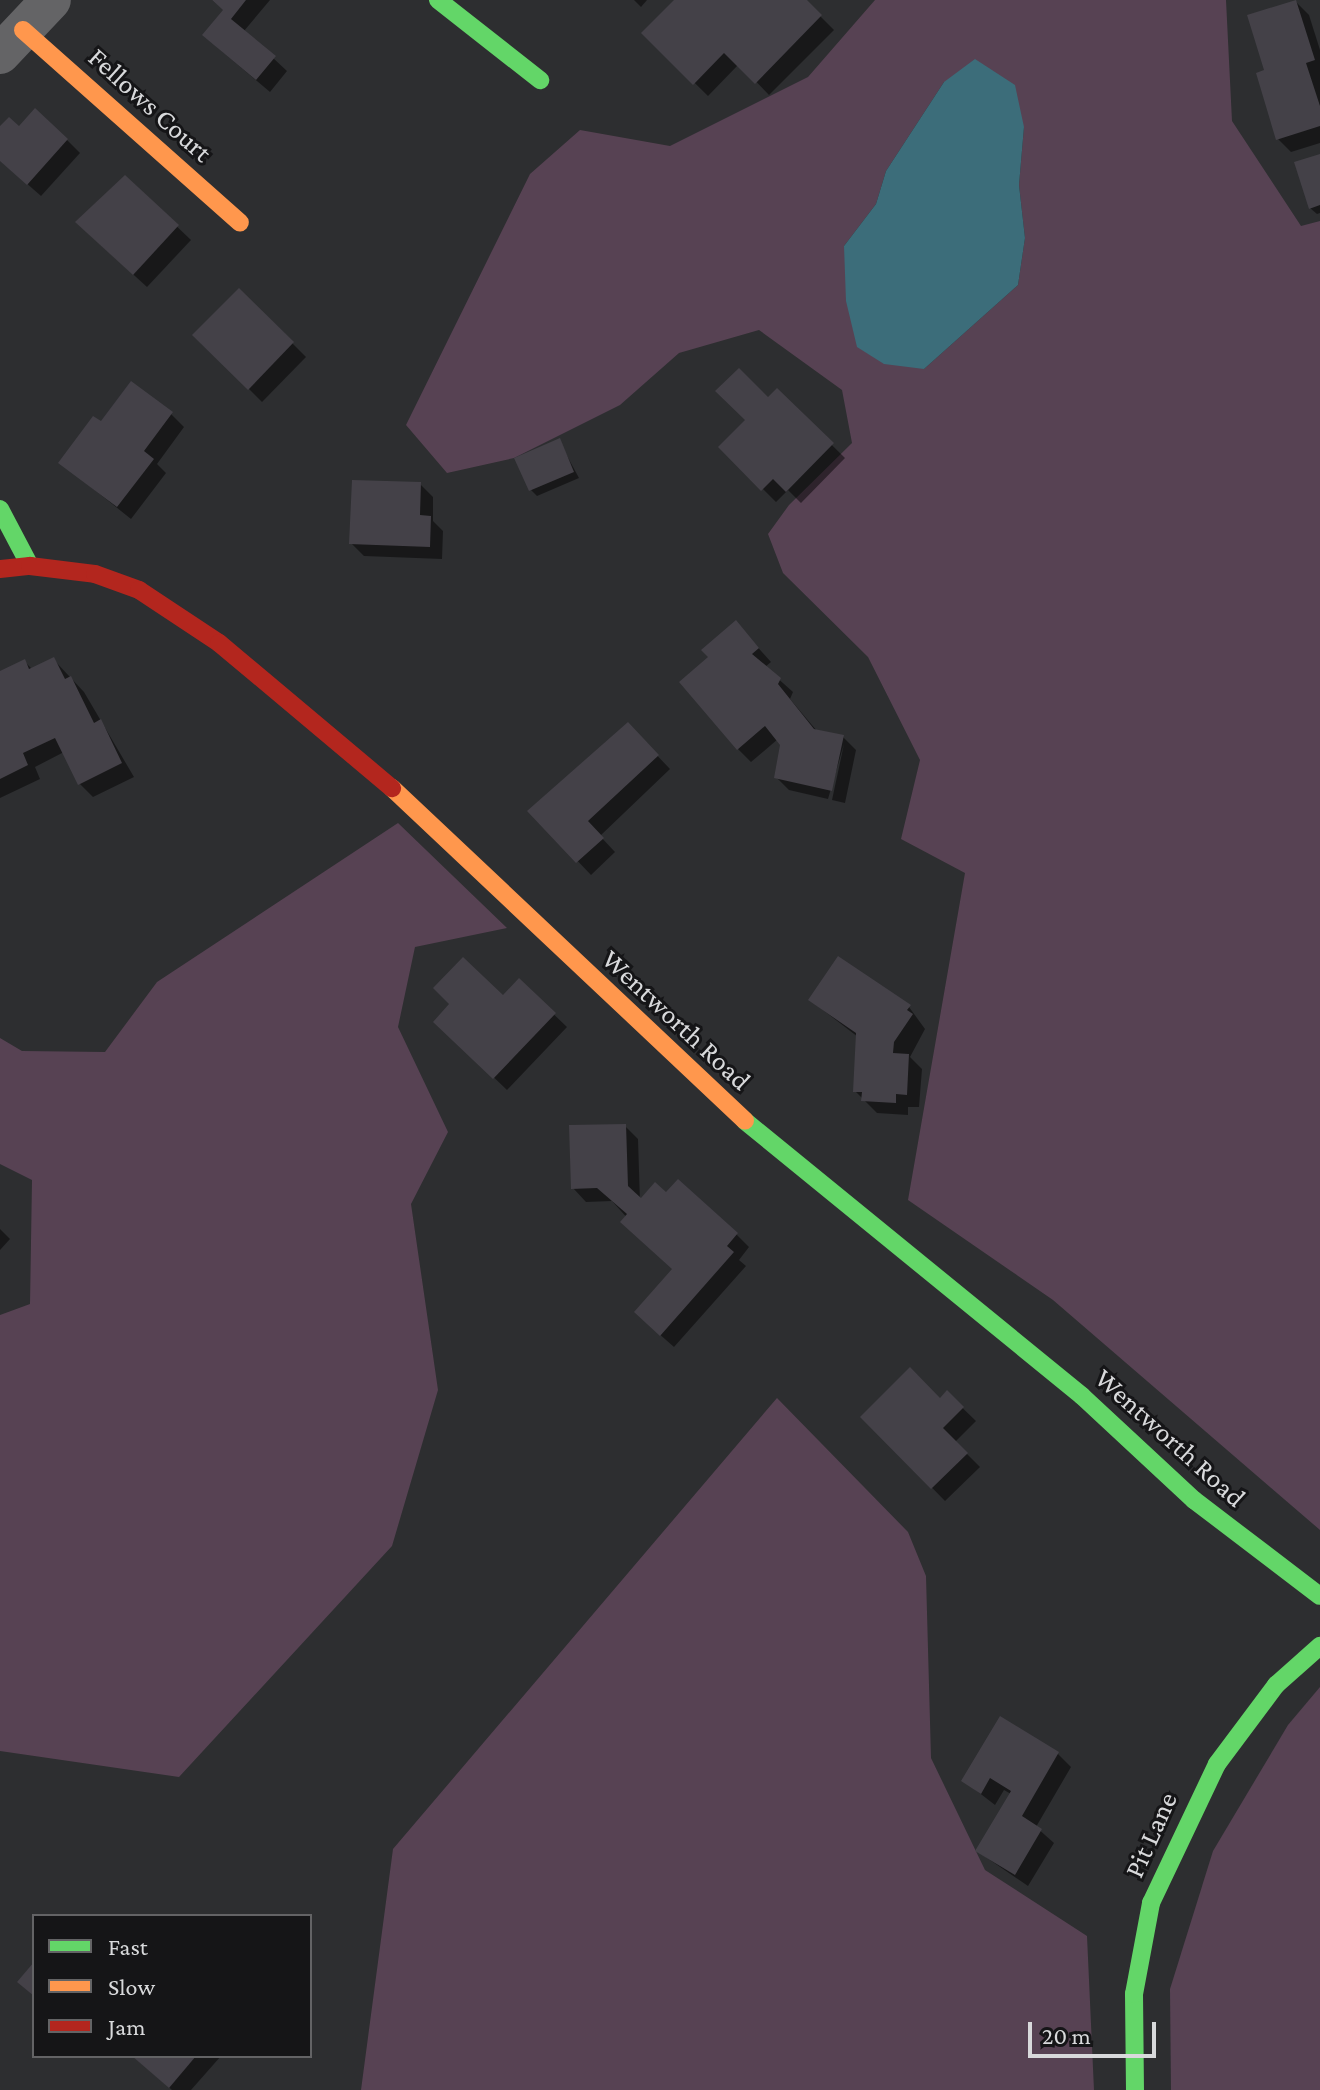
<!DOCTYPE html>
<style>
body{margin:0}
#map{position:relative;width:1320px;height:2090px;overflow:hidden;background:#2d2e30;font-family:"Crimson Pro",serif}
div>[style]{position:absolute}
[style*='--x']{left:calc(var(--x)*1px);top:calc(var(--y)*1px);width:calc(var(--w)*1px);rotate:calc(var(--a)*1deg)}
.green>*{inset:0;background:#574253}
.water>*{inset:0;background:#3c6d7a}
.shadow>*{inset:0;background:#0007}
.building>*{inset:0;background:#444148}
.street>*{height:40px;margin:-20px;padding:0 20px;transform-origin:20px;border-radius:20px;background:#646466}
.fast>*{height:18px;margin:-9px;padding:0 9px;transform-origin:9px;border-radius:9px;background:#63d668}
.slow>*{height:18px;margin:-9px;padding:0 9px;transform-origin:9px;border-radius:9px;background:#ff974d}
.jam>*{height:18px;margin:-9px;padding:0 9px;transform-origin:9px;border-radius:9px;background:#b3261e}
span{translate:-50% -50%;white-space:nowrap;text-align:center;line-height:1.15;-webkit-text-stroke:6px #151517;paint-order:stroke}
.street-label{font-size:28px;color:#d8d9db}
.legend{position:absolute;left:32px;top:1914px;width:280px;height:144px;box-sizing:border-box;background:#151517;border:2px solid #636365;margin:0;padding:10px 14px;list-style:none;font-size:24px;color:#d8d9db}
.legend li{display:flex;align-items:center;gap:16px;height:40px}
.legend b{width:40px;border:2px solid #636365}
.scale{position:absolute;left:1028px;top:2022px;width:128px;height:36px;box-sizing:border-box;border:4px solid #d8d9db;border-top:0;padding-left:10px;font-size:24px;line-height:28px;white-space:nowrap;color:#d8d9db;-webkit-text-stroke:6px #151517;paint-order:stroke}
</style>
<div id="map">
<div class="green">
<div style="clip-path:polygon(evenodd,875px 0,1226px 0,1232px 121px,1301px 226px,1320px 221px,1320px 1530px,1053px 1300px,908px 1200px,965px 873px,901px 839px,920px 760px,868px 657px,783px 573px,768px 534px,789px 505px,852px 443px,842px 390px,759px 330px,679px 353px,620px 405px,514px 458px,447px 473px,406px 425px,530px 174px,580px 130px,670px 146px,808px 77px,875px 0,944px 82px,1024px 127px,1019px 185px,1025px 238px,1018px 285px,924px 369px,844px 246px,876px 204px,886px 171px,944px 82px)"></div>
<div style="clip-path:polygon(398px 823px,507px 928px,415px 947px,398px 1027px,448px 1132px,411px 1204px,438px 1390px,392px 1546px,179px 1777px,0 1751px,0 1315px,30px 1304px,32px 1180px,0 1164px,0 1038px,22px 1051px,105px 1052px,157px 982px)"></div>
<div style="clip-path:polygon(777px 1398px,908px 1532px,926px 1576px,931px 1758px,985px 1870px,1087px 1936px,1094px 2090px,361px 2090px,393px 1849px)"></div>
<div style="clip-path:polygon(1320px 1687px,1320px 2090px,1171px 2090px,1170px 1989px,1213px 1851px,1288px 1725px)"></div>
</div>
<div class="water">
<div style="clip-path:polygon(975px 59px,1015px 85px,1024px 127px,1019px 185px,1025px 238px,1018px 285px,924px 369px,884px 364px,857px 347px,846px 301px,844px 246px,876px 204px,886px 171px,944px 82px)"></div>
</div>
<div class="shadow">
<div style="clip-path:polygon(212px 0,270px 0,244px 31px,287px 71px,270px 92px,218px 48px,225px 11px)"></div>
<div style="clip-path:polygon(634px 0,647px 0,641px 7px)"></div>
<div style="clip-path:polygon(677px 0,804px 0,834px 30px,769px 95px,739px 64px,708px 96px,644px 33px)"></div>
<div style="clip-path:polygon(1296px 2px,1309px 15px,1320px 50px,1320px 143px,1291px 152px,1278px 139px,1267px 72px)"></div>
<div style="clip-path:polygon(0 129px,67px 140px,80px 153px,41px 196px,0 160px)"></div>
<div style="clip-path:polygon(1320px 156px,1320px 213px,1317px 214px,1310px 208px)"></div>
<div style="clip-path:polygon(125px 177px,191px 240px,147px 287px,90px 235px)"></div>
<div style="clip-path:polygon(239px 290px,306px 357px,262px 402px,195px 335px)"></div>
<div style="clip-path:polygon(777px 391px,845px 458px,801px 503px,788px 490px,776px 502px,721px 447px)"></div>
<div style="clip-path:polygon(171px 414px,184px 427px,157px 464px,166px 473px,131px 519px,61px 463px,101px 423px)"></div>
<div style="clip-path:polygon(559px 441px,579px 478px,537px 496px,531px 490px)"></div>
<div style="clip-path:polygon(420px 484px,433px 497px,433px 521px,443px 531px,442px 559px,364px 556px,351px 543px)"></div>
<div style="clip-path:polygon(736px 623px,771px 662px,765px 667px,793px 692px,790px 699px,817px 731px,843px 737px,856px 750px,845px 803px,832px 800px,844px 744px,828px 799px,789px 790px,776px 777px,782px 745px,778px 739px,751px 762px,738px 749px,711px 657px)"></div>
<div style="clip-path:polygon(54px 660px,84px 692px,134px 777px,93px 797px,80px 784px,64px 752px,35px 767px,40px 779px,0 798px,0 673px,24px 661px,33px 670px)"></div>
<div style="clip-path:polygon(628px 725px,670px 769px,600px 836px,615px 852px,591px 875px,530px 811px)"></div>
<div style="clip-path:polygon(519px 981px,567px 1027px,507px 1090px,436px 1022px,504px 998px)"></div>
<div style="clip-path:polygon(810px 1000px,909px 1007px,925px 1029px,910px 1057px,922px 1069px,919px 1107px,908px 1107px,908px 1115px,877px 1113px,855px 1091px,858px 1037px)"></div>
<div style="clip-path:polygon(625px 1126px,638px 1139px,640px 1202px,666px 1195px,736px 1234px,749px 1247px,739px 1260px,746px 1266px,674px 1347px,649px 1325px,674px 1270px,612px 1201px,586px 1202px,573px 1188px)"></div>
<div style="clip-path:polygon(0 1229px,10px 1239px,0 1250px)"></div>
<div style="clip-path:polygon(947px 1393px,976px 1421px,955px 1442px,980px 1467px,945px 1501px,863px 1417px,940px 1401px)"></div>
<div style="clip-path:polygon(1058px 1754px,1071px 1767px,1036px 1827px,1054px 1843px,1028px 1886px,977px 1851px,1011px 1794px,1004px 1790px,995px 1805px,964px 1781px)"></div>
<div style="clip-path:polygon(133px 2056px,221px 2056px,191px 2090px,172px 2090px)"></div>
</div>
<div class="building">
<div style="clip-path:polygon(212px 0,246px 0,231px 19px,276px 56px,256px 80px,202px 35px,223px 10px)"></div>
<div style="clip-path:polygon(674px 0,807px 0,822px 15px,755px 84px,724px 53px,693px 85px,641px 33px)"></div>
<div style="clip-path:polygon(1296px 0,1315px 60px,1306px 63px,1320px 106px,1320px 126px,1276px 140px,1256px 73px,1264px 70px,1247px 15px)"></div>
<div style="clip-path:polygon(35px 108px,68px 139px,27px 185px,0 161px,0 126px,9px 117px,19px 126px)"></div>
<div style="clip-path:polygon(1320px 154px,1320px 205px,1309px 209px,1294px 162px)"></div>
<div style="clip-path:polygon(125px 175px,179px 225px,133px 275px,75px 222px)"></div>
<div style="clip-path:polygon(239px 288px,294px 342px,248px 390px,192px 335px)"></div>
<div style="clip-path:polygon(739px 368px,768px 397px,777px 388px,834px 443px,786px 492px,773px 479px,761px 491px,718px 447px,745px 420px,715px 391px)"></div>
<div style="clip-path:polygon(131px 381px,173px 412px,144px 451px,154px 459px,117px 507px,58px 463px,93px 416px,101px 421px)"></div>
<div style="clip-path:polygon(560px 438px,574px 472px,529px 491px,514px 458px)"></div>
<div style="clip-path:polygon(352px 480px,421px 482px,420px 515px,431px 516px,430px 547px,349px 544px)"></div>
<div style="clip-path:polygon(736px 620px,759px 648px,752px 654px,781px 678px,778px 684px,814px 729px,844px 735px,832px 791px,774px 778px,780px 745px,765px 726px,737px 750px,679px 682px,708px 657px,701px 650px)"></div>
<div style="clip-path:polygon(54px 657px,65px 679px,71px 676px,94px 723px,101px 719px,122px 763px,78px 785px,55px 738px,23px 753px,28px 765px,0 779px,0 671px,25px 659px,29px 669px)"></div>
<div style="clip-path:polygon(628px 722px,659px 755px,588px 821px,604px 838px,576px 863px,527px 811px)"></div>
<div style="clip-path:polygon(838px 956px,911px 1005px,907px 1010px,913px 1014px,894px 1042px,893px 1053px,909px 1054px,907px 1095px,896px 1094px,896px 1103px,861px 1101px,862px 1092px,853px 1092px,856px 1033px,808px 1000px)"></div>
<div style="clip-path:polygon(463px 957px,503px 995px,519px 978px,556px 1013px,493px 1079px,433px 1022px,449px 1004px,433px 988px)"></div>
<div style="clip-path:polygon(626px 1124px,628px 1186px,641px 1198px,655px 1182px,666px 1192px,678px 1179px,738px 1233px,727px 1246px,734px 1252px,660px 1336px,634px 1312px,672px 1269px,620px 1222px,627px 1214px,597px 1188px,571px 1189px,569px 1125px)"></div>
<div style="clip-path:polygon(910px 1367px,940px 1398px,947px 1390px,964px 1407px,943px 1428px,968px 1453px,931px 1489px,860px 1417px)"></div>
<div style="clip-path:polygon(1000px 1716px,1059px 1752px,1022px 1816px,1042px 1829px,1015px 1875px,975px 1851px,1011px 1791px,990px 1778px,981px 1794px,961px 1781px)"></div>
<div style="clip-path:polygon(34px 1962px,34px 1996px,17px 1982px)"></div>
<div style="clip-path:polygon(132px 2056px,196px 2056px,169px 2088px)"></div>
</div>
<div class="street">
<div style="--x:0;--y:54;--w:74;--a:-46.6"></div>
</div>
<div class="fast">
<div style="--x:438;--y:0;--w:130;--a:38.1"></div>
<div style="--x:0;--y:509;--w:64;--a:62.2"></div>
<div style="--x:745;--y:1121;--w:435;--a:39.2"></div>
<div style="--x:1082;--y:1396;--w:153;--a:42.9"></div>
<div style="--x:1194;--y:1500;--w:158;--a:37.3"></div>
<div style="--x:1135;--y:2090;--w:96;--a:-90.6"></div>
<div style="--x:1134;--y:1994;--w:93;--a:-79.4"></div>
<div style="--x:1151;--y:1903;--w:154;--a:-64.6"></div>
<div style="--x:1217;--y:1764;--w:99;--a:-53.2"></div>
<div style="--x:1276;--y:1685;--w:59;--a:-41.6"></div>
</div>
<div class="slow">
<div style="--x:23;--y:30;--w:290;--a:41.6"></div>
<div style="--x:392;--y:788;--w:485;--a:43.3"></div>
</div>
<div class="jam">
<div style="--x:0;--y:569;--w:30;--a:-6"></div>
<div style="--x:30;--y:566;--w:65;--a:7"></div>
<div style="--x:95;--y:574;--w:47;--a:20"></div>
<div style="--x:139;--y:590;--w:96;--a:33.5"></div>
<div style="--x:219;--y:643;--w:226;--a:40"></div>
</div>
<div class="street-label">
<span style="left:150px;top:105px;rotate:42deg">Fellows Court</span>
<span style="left:676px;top:1020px;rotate:43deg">Wentworth Road</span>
<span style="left:1170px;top:1438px;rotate:42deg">Wentworth Road</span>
<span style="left:1151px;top:1835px;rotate:-66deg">Pit Lane</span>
</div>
<ul class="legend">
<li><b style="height:10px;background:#63d668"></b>Fast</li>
<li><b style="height:10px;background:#ff974d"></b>Slow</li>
<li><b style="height:10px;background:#b3261e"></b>Jam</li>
</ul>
<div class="scale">20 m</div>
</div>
